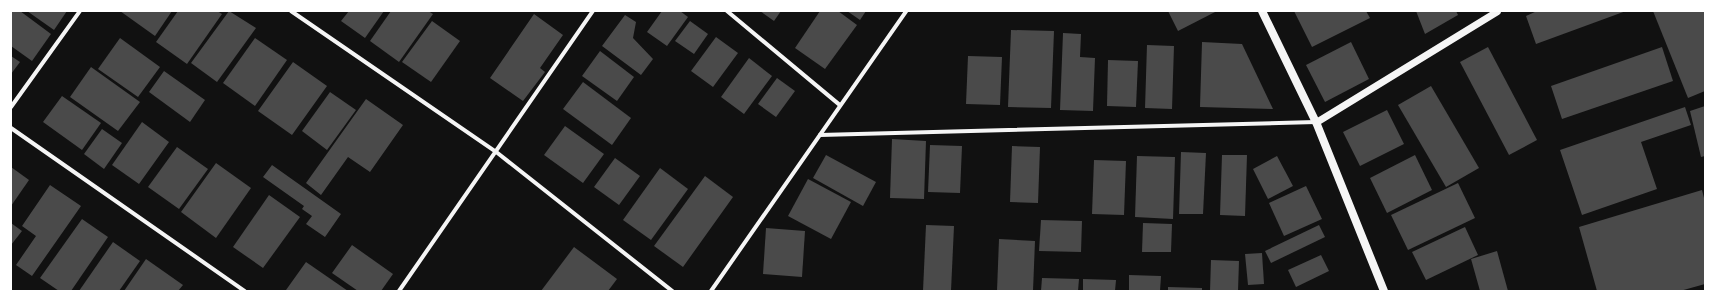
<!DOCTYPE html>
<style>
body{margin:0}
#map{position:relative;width:1716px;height:302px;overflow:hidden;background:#111;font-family:"IBM Plex Serif",serif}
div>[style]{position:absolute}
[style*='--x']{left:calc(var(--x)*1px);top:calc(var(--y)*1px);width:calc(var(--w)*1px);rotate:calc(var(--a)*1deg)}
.building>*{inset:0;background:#4a4a4a}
.minor>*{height:4px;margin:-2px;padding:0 2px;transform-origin:2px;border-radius:2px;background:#f5f5f5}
.tertiary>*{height:7px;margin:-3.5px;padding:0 3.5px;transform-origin:3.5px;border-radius:3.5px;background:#f5f5f5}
.secondary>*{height:8px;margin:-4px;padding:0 4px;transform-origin:4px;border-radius:4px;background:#f5f5f5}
span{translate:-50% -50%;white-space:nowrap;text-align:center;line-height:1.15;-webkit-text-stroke:4px #fff;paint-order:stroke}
.frame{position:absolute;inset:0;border:12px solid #fff;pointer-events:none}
</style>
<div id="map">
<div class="building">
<div style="clip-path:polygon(11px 11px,20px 11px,51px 34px,32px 61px,11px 46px)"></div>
<div style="clip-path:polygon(27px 11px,67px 11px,54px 30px)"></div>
<div style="clip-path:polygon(120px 11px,172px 11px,155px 36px)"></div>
<div style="clip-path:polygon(178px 11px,217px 11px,222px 14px,187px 64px,156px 42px)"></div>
<div style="clip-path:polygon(229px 11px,256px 28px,217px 82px,191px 63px)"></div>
<div style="clip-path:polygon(349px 11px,384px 11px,365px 38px,341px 21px)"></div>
<div style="clip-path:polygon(391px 11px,428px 11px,433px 14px,399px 62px,370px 41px)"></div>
<div style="clip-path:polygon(662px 11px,680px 11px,688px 17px,667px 46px,647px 32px)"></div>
<div style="clip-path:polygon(760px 11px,781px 11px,774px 21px)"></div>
<div style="clip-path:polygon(820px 11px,838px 11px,857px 25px,825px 69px,795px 48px)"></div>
<div style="clip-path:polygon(847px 11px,866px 11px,860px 20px)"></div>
<div style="clip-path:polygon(1168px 11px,1217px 11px,1178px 31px)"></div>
<div style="clip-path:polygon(1294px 11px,1366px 11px,1370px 18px,1312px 47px)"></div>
<div style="clip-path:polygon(1416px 11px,1456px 11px,1458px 15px,1425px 34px)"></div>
<div style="clip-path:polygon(1537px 11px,1626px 11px,1536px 44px,1526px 16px)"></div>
<div style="clip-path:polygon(1653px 11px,1705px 11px,1705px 91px,1688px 98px)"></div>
<div style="clip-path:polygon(534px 14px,563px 35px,540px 68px,545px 72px,523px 101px,490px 78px)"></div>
<div style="clip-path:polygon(625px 15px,636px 22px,633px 38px,653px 59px,641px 75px,602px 46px)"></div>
<div style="clip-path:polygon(432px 21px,460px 41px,431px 82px,402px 62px)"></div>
<div style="clip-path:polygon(690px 21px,708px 34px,694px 54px,675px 41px)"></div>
<div style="clip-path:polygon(1011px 30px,1054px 31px,1051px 108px,1008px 107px)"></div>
<div style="clip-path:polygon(1063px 33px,1081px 34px,1080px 57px,1095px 58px,1093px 111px,1060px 110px)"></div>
<div style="clip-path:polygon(716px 37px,738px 53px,713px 87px,691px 71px)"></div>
<div style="clip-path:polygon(120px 38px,160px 67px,138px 97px,98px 69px)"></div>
<div style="clip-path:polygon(255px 38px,287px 60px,255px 106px,223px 83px)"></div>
<div style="clip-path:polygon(1202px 42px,1242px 44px,1273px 109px,1200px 107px)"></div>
<div style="clip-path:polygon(1351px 42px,1369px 79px,1325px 102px,1306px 65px)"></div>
<div style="clip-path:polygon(1147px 45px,1174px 46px,1172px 109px,1145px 108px)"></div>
<div style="clip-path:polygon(1488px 47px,1537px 140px,1509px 155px,1460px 62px)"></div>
<div style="clip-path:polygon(1662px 47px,1673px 81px,1562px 119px,1551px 86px)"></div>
<div style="clip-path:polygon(600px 51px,634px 77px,617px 101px,582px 76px)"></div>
<div style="clip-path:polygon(11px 56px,20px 62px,11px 74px)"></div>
<div style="clip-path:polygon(968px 56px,1002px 57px,1000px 105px,966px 104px)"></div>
<div style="clip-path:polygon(749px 58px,772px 76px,744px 114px,721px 97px)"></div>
<div style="clip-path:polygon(1108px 60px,1138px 61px,1136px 107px,1107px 106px)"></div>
<div style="clip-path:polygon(293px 62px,327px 86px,292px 135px,258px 111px)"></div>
<div style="clip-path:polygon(91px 67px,140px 102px,118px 131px,70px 97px)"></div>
<div style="clip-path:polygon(164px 71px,205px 100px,190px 122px,149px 92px)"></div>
<div style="clip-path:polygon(777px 78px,795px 91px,776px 117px,758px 104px)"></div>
<div style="clip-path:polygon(583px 82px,631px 118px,612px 145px,563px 109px)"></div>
<div style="clip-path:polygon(1431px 86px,1479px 168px,1446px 187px,1398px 105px)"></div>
<div style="clip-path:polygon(330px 92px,356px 110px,327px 150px,302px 131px)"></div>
<div style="clip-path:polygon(62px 96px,101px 123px,82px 150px,43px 122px)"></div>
<div style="clip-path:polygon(366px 99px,403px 125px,370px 172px,348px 157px,321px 195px,306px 183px)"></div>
<div style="clip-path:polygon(1705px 106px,1705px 156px,1701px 157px,1690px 111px)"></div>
<div style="clip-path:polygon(1685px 107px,1691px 125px,1641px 142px,1657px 189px,1582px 215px,1560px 150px)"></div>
<div style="clip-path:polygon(1387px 110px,1404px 144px,1360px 166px,1343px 132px)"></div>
<div style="clip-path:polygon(142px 122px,169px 142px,139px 184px,112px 165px)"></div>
<div style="clip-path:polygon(565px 126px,604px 154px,583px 183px,544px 155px)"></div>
<div style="clip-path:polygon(102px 129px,122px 143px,104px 169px,84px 154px)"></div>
<div style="clip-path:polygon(892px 139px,926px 141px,924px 199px,890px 198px)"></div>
<div style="clip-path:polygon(930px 145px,962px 146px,960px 193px,928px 192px)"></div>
<div style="clip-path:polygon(1012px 146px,1040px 147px,1038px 203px,1010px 202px)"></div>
<div style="clip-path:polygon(177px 147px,208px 169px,179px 209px,148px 187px)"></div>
<div style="clip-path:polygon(1181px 152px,1206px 153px,1203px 214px,1179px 214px)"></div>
<div style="clip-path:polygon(826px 155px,876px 182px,863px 206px,813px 178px)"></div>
<div style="clip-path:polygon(1222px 155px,1247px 155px,1245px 216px,1220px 215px)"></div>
<div style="clip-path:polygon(1415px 155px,1432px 190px,1387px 213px,1370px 178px)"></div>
<div style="clip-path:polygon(1137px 156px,1175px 157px,1173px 219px,1135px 217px)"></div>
<div style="clip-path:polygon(1277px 156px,1293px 186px,1268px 199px,1253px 169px)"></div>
<div style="clip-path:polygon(615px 158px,640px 176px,619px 205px,594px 187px)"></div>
<div style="clip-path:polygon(1094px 160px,1126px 161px,1124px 215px,1092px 214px)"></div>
<div style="clip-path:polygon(216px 163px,251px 188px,216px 238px,181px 212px)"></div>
<div style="clip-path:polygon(272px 165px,341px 214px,325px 237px,306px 224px,312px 216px,302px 209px,304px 206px,263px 177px)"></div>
<div style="clip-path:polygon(11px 167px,29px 180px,11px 206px)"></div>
<div style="clip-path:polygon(660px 168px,688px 189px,651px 240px,623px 220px)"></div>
<div style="clip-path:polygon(705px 176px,733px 197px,683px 267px,654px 246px)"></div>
<div style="clip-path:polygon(808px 179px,851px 202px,831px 239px,788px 216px)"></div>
<div style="clip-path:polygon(1458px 183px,1475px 218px,1408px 250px,1391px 215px)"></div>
<div style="clip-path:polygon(50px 185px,81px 206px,32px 276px,16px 265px,36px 236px,22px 226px)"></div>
<div style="clip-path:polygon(1306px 186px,1322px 219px,1284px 236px,1269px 203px)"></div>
<div style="clip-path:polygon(1702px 190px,1705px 202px,1705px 284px,1680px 291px,1597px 291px,1579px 227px)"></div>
<div style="clip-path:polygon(269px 195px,300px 217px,263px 268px,233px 247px)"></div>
<div style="clip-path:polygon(82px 219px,108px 237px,71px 291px,59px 291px,40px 278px)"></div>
<div style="clip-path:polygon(1041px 220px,1082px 221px,1081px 252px,1039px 251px)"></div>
<div style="clip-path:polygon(11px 223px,22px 231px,11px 245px)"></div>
<div style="clip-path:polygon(1143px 223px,1172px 224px,1171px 252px,1142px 252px)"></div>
<div style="clip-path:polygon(926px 225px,954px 226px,951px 291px,923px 291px)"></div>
<div style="clip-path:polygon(1319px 225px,1325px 237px,1271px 263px,1265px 251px)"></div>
<div style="clip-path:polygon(1465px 227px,1478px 255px,1426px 280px,1412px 252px)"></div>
<div style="clip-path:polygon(766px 228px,805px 231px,802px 277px,763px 274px)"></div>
<div style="clip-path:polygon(999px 239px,1035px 241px,1033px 291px,997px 291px)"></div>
<div style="clip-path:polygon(113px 242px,140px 261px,119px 291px,79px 291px)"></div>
<div style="clip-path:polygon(352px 245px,393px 274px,381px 291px,358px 291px,332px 273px)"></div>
<div style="clip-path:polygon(574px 247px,617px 279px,608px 291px,541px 291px)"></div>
<div style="clip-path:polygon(1497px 251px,1508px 291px,1480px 291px,1471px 259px)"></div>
<div style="clip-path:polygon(1262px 253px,1264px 284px,1248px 285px,1245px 254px)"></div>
<div style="clip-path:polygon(1321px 255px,1329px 271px,1296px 287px,1288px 270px)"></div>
<div style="clip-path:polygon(146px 259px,183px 285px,178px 291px,124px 291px)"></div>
<div style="clip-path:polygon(1211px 260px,1239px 261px,1238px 291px,1210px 291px)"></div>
<div style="clip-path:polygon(306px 262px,348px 291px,286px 290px)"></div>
<div style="clip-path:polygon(1129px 275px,1161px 276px,1160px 291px,1129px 291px)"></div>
<div style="clip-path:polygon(1042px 278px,1079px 279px,1078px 291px,1041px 291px)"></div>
<div style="clip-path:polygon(1083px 279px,1116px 280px,1115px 291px,1083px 291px)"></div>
<div style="clip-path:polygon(1168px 287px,1202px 288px,1202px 291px,1168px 291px)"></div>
</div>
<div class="minor">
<div style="--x:291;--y:11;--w:247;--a:34.5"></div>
<div style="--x:495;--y:151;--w:226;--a:38.3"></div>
<div style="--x:727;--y:11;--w:147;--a:39.8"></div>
<div style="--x:11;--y:107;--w:118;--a:-54.3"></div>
<div style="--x:11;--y:128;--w:285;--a:34.9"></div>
<div style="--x:820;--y:135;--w:496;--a:-1.5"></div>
<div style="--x:399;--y:291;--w:341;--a:-55.3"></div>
<div style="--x:711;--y:291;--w:341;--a:-55.1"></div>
</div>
<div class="tertiary">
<div style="--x:1316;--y:122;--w:212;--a:-31.5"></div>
</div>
<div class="secondary">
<div style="--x:1262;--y:11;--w:123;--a:64.1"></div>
<div style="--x:1316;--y:122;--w:182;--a:68.1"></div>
</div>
<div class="frame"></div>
</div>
